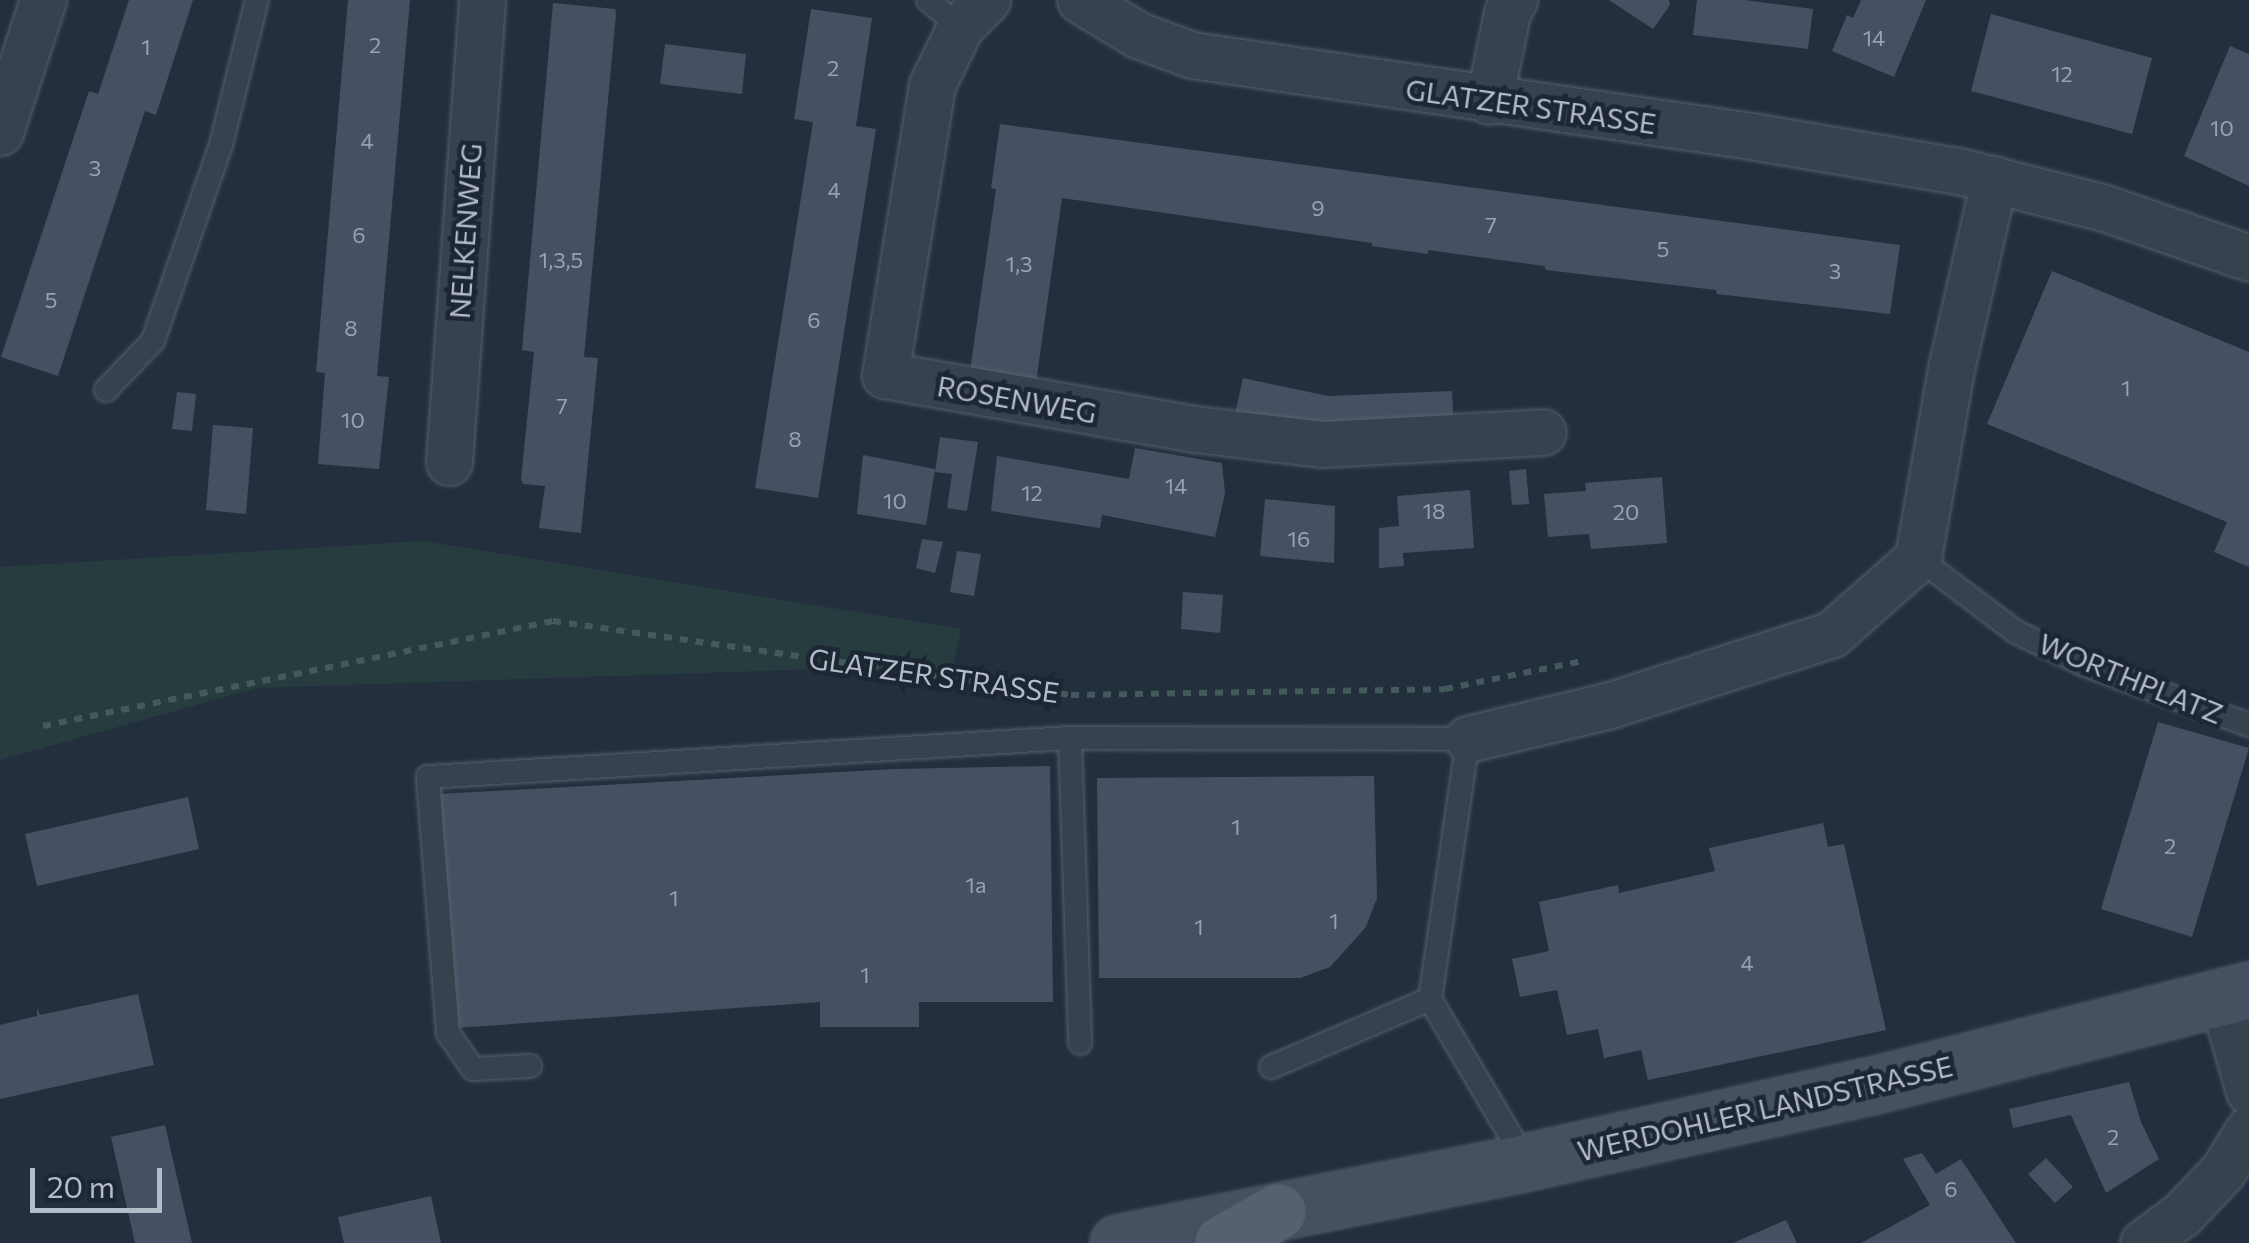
<!DOCTYPE html>
<style>
body{margin:0}
#map{position:relative;width:2249px;height:1243px;overflow:hidden;background:#242f3e;font-family:Commissioner,sans-serif}
div>[style]{position:absolute}
[style*='--x']{left:calc(var(--x)*1px);top:calc(var(--y)*1px);width:calc(var(--w)*1px);rotate:calc(var(--a)*1deg)}
.green>*{inset:0;background:#263c3f}
.building>*{inset:0;background:#455162}
.path>*{height:6px;margin-top:-3px;transform-origin:0;background:repeating-linear-gradient(90deg,#44595c 0 8px,transparent 0 16px)}
.roads{filter:drop-shadow(0 0 2px #565f6c) drop-shadow(0 0 2px #565f6c)}
.lane>*{height:22px;margin:-11px;padding:0 11px;transform-origin:11px;border-radius:11px;background:#38414e}
.street>*{height:45px;margin:-22.5px;padding:0 22.5px;transform-origin:22.5px;border-radius:22.5px;background:#38414e}
.secondary>*{height:55px;margin:-27.5px;padding:0 27.5px;transform-origin:27.5px;border-radius:27.5px;background:#465061}
.primary>*{height:55px;margin:-27.5px;padding:0 27.5px;transform-origin:27.5px;border-radius:27.5px;background:#56606e}
span{translate:-50% -50%;white-space:nowrap;text-align:center;line-height:1.15;-webkit-text-stroke:9px #1d2633;paint-order:stroke}
.number-label{font-size:22px;color:#98a1af}
.number-label span{-webkit-text-stroke-width:0}
.street-label{font-size:28px;color:#b4bcc9}
.scale{position:absolute;left:30px;top:1168px;width:132px;height:45px;box-sizing:border-box;border:5px solid #b4bcc9;border-top:0;padding-left:12px;font-size:30px;line-height:35px;white-space:nowrap;color:#b4bcc9;-webkit-text-stroke:8px #1d2633;paint-order:stroke}
</style>
<div id="map">
<div class="green">
<div style="clip-path:polygon(423px 541px,961px 629px,953px 670px,823px 669px,257px 688px,0 760px,0 567px)"></div>
</div>
<div class="building">
<div style="clip-path:polygon(129px 0,193px 0,156px 115px,145px 111px,58px 376px,1px 357px,89px 91px,98px 94px)"></div>
<div style="clip-path:polygon(348px 0,410px 0,377px 376px,389px 377px,379px 469px,318px 464px,325px 373px,316px 372px)"></div>
<div style="clip-path:polygon(1609px 0,1669px 0,1670px 5px,1653px 29px)"></div>
<div style="clip-path:polygon(1697px 0,1745px 0,1813px 9px,1808px 49px,1693px 35px)"></div>
<div style="clip-path:polygon(1861px 0,1926px 0,1894px 77px,1832px 51px,1847px 15px,1853px 18px)"></div>
<div style="clip-path:polygon(553px 3px,615px 9px,616px 14px,584px 357px,598px 358px,581px 533px,539px 528px,545px 486px,523px 484px,521px 479px,534px 352px,522px 350px)"></div>
<div style="clip-path:polygon(811px 9px,872px 18px,856px 126px,876px 129px,818px 498px,755px 488px,813px 122px,794px 119px)"></div>
<div style="clip-path:polygon(1991px 14px,2152px 58px,2132px 134px,1971px 91px)"></div>
<div style="clip-path:polygon(665px 44px,746px 54px,742px 94px,660px 84px)"></div>
<div style="clip-path:polygon(2230px 46px,2249px 54px,2249px 186px,2184px 156px)"></div>
<div style="clip-path:polygon(1000px 124px,1900px 245px,1890px 314px,1717px 294px,1716px 290px,1546px 270px,1544px 266px,1428px 250px,1428px 254px,1372px 246px,1372px 243px,1062px 198px,1035px 390px,969px 378px,996px 189px,991px 188px)"></div>
<div style="clip-path:polygon(2052px 271px,2249px 352px,2249px 567px,2214px 552px,2227px 522px,1987px 424px)"></div>
<div style="clip-path:polygon(1243px 378px,1328px 396px,1452px 391px,1454px 428px,1326px 433px,1235px 414px)"></div>
<div style="clip-path:polygon(177px 392px,196px 394px,192px 431px,172px 429px)"></div>
<div style="clip-path:polygon(213px 425px,253px 428px,246px 514px,206px 510px)"></div>
<div style="clip-path:polygon(940px 437px,978px 442px,967px 511px,947px 508px,952px 474px,935px 472px)"></div>
<div style="clip-path:polygon(1135px 448px,1222px 463px,1225px 493px,1215px 537px,1102px 515px,1100px 528px,991px 511px,997px 456px,1129px 479px)"></div>
<div style="clip-path:polygon(863px 455px,935px 469px,926px 525px,857px 514px)"></div>
<div style="clip-path:polygon(1526px 469px,1529px 504px,1512px 505px,1509px 471px)"></div>
<div style="clip-path:polygon(1662px 477px,1667px 543px,1591px 549px,1589px 534px,1548px 537px,1544px 494px,1586px 491px,1585px 483px)"></div>
<div style="clip-path:polygon(1470px 490px,1474px 548px,1403px 553px,1404px 566px,1379px 568px,1379px 528px,1399px 526px,1397px 496px)"></div>
<div style="clip-path:polygon(1265px 499px,1335px 506px,1334px 563px,1260px 556px)"></div>
<div style="clip-path:polygon(922px 539px,943px 542px,935px 573px,916px 568px)"></div>
<div style="clip-path:polygon(957px 551px,981px 554px,974px 596px,950px 592px)"></div>
<div style="clip-path:polygon(1183px 592px,1223px 595px,1220px 633px,1181px 629px)"></div>
<div style="clip-path:polygon(2158px 722px,2249px 748px,2192px 937px,2101px 909px)"></div>
<div style="clip-path:polygon(1050px 766px,1053px 1002px,919px 1002px,919px 1027px,820px 1027px,820px 1002px,456px 1028px,439px 794px,895px 769px)"></div>
<div style="clip-path:polygon(1374px 776px,1377px 898px,1366px 927px,1330px 967px,1300px 978px,1099px 978px,1097px 778px)"></div>
<div style="clip-path:polygon(188px 797px,199px 849px,37px 886px,25px 834px)"></div>
<div style="clip-path:polygon(1823px 823px,1828px 847px,1844px 844px,1886px 1030px,1648px 1080px,1641px 1050px,1604px 1058px,1598px 1029px,1567px 1035px,1557px 990px,1520px 997px,1512px 959px,1549px 951px,1539px 902px,1618px 885px,1619px 893px,1715px 871px,1709px 848px)"></div>
<div style="clip-path:polygon(138px 994px,154px 1065px,0 1099px,0 1025px,37px 1016px,37px 1008px,40px 1015px)"></div>
<div style="clip-path:polygon(2129px 1082px,2141px 1122px,2159px 1159px,2106px 1193px,2071px 1115px,2013px 1128px,2009px 1109px)"></div>
<div style="clip-path:polygon(165px 1125px,192px 1243px,135px 1243px,111px 1137px)"></div>
<div style="clip-path:polygon(1922px 1153px,1936px 1174px,1961px 1159px,2016px 1243px,1861px 1243px,1930px 1205px,1903px 1159px)"></div>
<div style="clip-path:polygon(2046px 1158px,2073px 1187px,2055px 1203px,2028px 1174px)"></div>
<div style="clip-path:polygon(431px 1196px,441px 1243px,344px 1243px,338px 1217px)"></div>
<div style="clip-path:polygon(1786px 1220px,1797px 1243px,1733px 1243px)"></div>
</div>
<div class="path">
<div style="--x:43;--y:726;--w:521;--a:-11.63"></div>
<div style="--x:553;--y:621;--w:523;--a:8.13"></div>
<div style="--x:1071;--y:695;--w:374;--a:-0.9"></div>
<div style="--x:1445;--y:689;--w:141;--a:-11.5"></div>
</div>
<div class="roads">
<div class="lane">
<div style="--x:928;--y:0;--w:42;--a:40.2"></div>
<div style="--x:106;--y:390;--w:68;--a:-46.2"></div>
<div style="--x:153;--y:341;--w:207;--a:-70.9"></div>
<div style="--x:221;--y:145;--w:149;--a:-76.1"></div>
<div style="--x:1918;--y:558;--w:123;--a:37.1"></div>
<div style="--x:2016;--y:632;--w:76;--a:25.6"></div>
<div style="--x:2085;--y:665;--w:175;--a:20.1"></div>
<div style="--x:1070;--y:738;--w:305;--a:88.1"></div>
<div style="--x:1430;--y:999;--w:189;--a:59.5"></div>
<div style="--x:530;--y:1066;--w:57;--a:177"></div>
<div style="--x:473;--y:1069;--w:44;--a:-124.8"></div>
<div style="--x:448;--y:1033;--w:257;--a:-94.5"></div>
<div style="--x:428;--y:777;--w:643;--a:-3.48"></div>
<div style="--x:1070;--y:738;--w:398;--a:0.1"></div>
<div style="--x:1468;--y:739;--w:263;--a:98.3"></div>
<div style="--x:1430;--y:999;--w:173;--a:156.8"></div>
</div>
<div class="street">
<div style="--x:987;--y:0;--w:38;--a:135"></div>
<div style="--x:960;--y:27;--w:64;--a:115.8"></div>
<div style="--x:932;--y:85;--w:294;--a:99.2"></div>
<div style="--x:885;--y:375;--w:315;--a:9.9"></div>
<div style="--x:1195;--y:429;--w:129;--a:6.7"></div>
<div style="--x:1323;--y:444;--w:220;--a:-3.1"></div>
<div style="--x:1080;--y:0;--w:68;--a:31.1"></div>
<div style="--x:1138;--y:35;--w:58;--a:20.3"></div>
<div style="--x:1192;--y:55;--w:565;--a:8.24"></div>
<div style="--x:1751;--y:136;--w:215;--a:9.6"></div>
<div style="--x:1963;--y:172;--w:146;--a:14.2"></div>
<div style="--x:2105;--y:208;--w:152;--a:19.1"></div>
<div style="--x:1489;--y:101;--w:90;--a:-78.4"></div>
<div style="--x:1507;--y:13;--w:15;--a:-62"></div>
<div style="--x:0;--y:132;--w:139;--a:-72"></div>
<div style="--x:449;--y:462;--w:463;--a:-85.9"></div>
<div style="--x:1468;--y:739;--w:143;--a:-13.4"></div>
<div style="--x:1607;--y:706;--w:236;--a:-17.7"></div>
<div style="--x:1832;--y:634;--w:115;--a:-41.5"></div>
<div style="--x:1918;--y:558;--w:192;--a:-80.1"></div>
<div style="--x:1951;--y:369;--w:195;--a:-77.2"></div>
<div style="--x:2222;--y:997;--w:98;--a:74"></div>
<div style="--x:2143;--y:1243;--w:49;--a:-36.6"></div>
<div style="--x:2182;--y:1214;--w:59;--a:-46.4"></div>
<div style="--x:2223;--y:1171;--w:49;--a:-58.2"></div>
</div>
<div class="secondary">
<div style="--x:1118;--y:1243;--w:416;--a:-11.2"></div>
<div style="--x:1526;--y:1162;--w:352;--a:-12.5"></div>
<div style="--x:1870;--y:1086;--w:391;--a:-14.2"></div>
</div>
<div class="primary">
<div style="--x:1222;--y:1243;--w:64;--a:-29.7"></div>
</div>
</div>
<div class="number-label">
<span style="left:1874px;top:38px">14</span>
<span style="left:375px;top:45px">2</span>
<span style="left:146px;top:47px">1</span>
<span style="left:833px;top:68px">2</span>
<span style="left:2062px;top:74px">12</span>
<span style="left:2222px;top:128px">10</span>
<span style="left:367px;top:141px">4</span>
<span style="left:95px;top:168px">3</span>
<span style="left:834px;top:190px">4</span>
<span style="left:1318px;top:208px">9</span>
<span style="left:1491px;top:225px">7</span>
<span style="left:359px;top:235px">6</span>
<span style="left:1663px;top:249px">5</span>
<span style="left:561px;top:260px">1,3,5</span>
<span style="left:1019px;top:264px">1,3</span>
<span style="left:1835px;top:271px">3</span>
<span style="left:51px;top:300px">5</span>
<span style="left:814px;top:320px">6</span>
<span style="left:351px;top:328px">8</span>
<span style="left:2126px;top:388px">1</span>
<span style="left:562px;top:406px">7</span>
<span style="left:353px;top:420px">10</span>
<span style="left:795px;top:439px">8</span>
<span style="left:1176px;top:486px">14</span>
<span style="left:1032px;top:493px">12</span>
<span style="left:895px;top:501px">10</span>
<span style="left:1434px;top:511px">18</span>
<span style="left:1626px;top:512px">20</span>
<span style="left:1299px;top:539px">16</span>
<span style="left:1236px;top:827px">1</span>
<span style="left:2170px;top:846px">2</span>
<span style="left:976px;top:885px">1a</span>
<span style="left:674px;top:898px">1</span>
<span style="left:1334px;top:921px">1</span>
<span style="left:1199px;top:927px">1</span>
<span style="left:1747px;top:963px">4</span>
<span style="left:865px;top:975px">1</span>
<span style="left:2113px;top:1137px">2</span>
<span style="left:1951px;top:1189px">6</span>
</div>
<div class="street-label">
<span style="left:1531px;top:106px;rotate:8deg">GLATZER STRASSE</span>
<span style="left:465px;top:231px;rotate:-86deg">NELKENWEG</span>
<span style="left:1017px;top:399px;rotate:10deg">ROSENWEG</span>
<span style="left:934px;top:675px;rotate:8deg">GLATZER STRASSE</span>
<span style="left:2131px;top:678px;rotate:22deg">WORTHPLATZ</span>
<span style="left:1765px;top:1108px;rotate:-13deg">WERDOHLER LANDSTRASSE</span>
</div>
<div class="scale">20 m</div>
</div>
